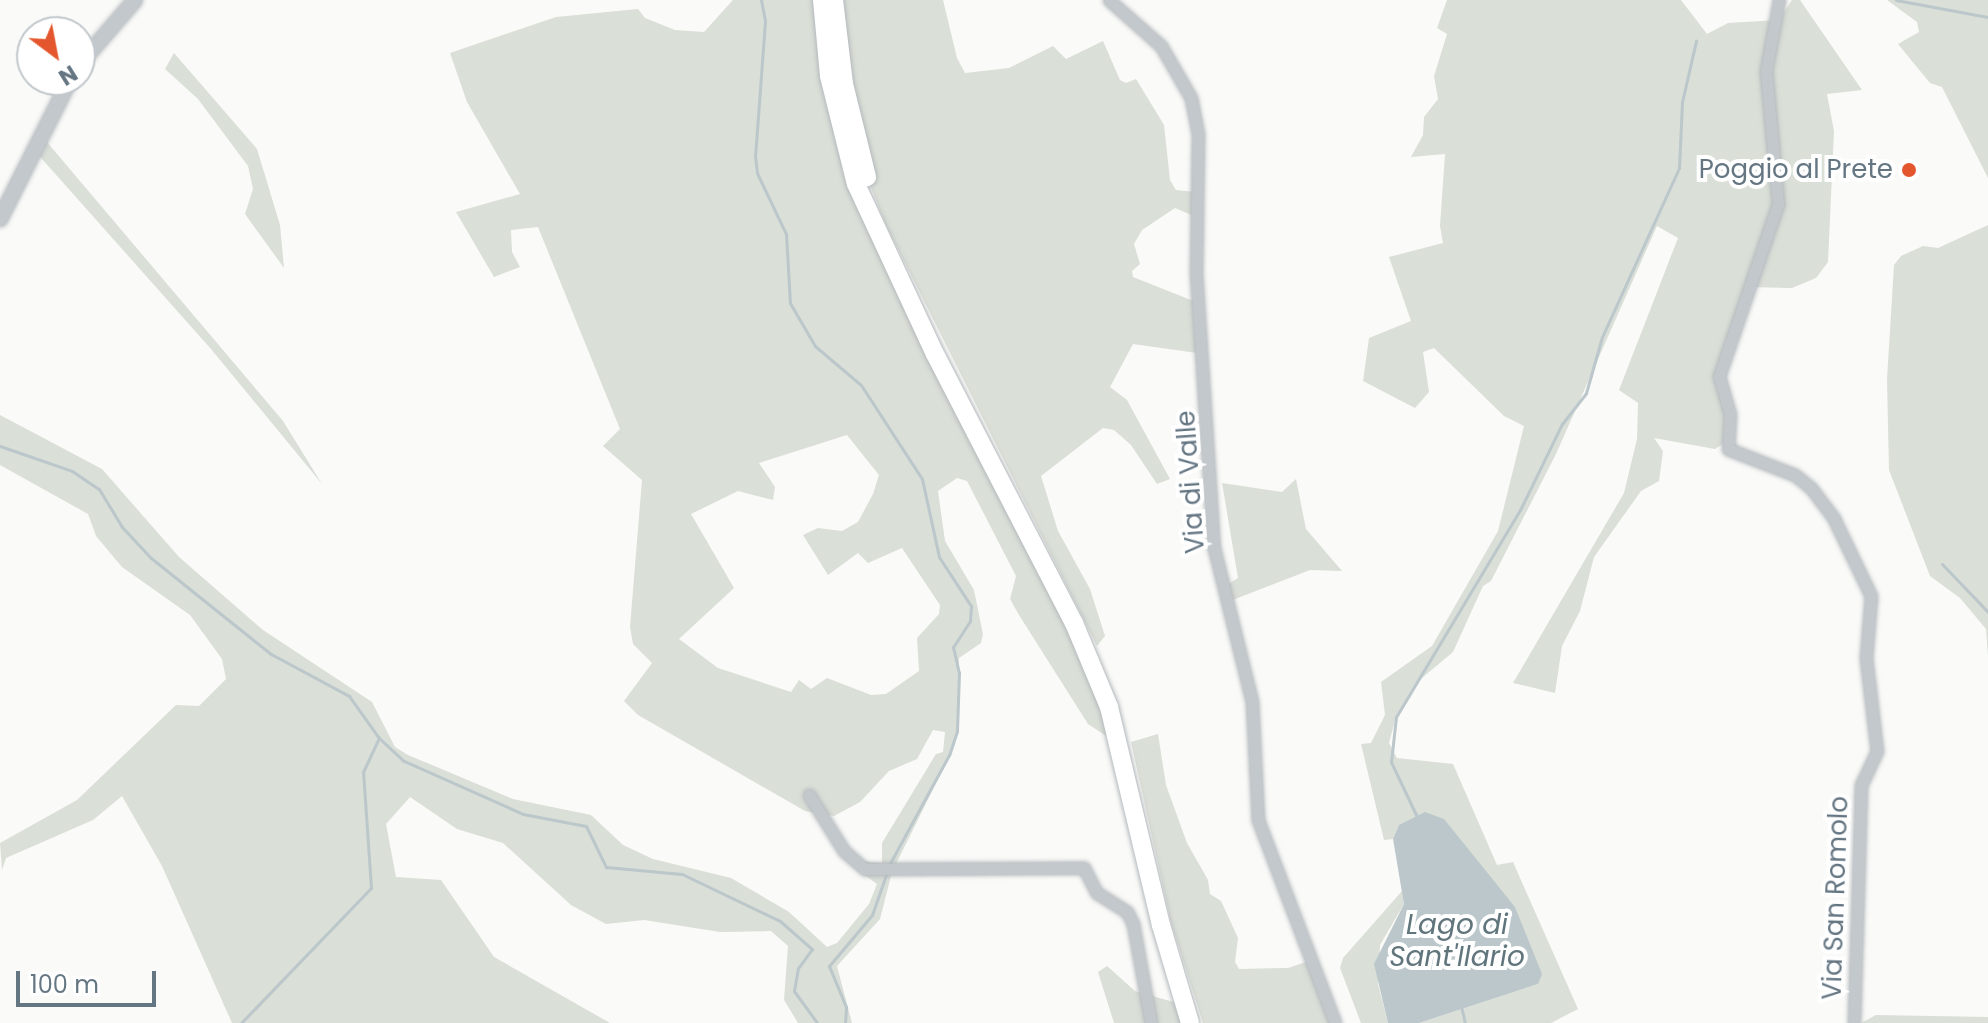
<!DOCTYPE html>
<style>
body{margin:0}
#map{position:relative;width:1988px;height:1023px;overflow:hidden;background:#fafaf8;font-family:Poppins,sans-serif}
div>[style]{position:absolute}
[style*='--x']{left:calc(var(--x)*1px);top:calc(var(--y)*1px);width:calc(var(--w)*1px);rotate:calc(var(--a)*1deg)}
.green>*{inset:0;background:#dadfd7}
.water>*{inset:0;background:#bbc7cb}
.stream>*{height:3px;margin:-1.5px;padding:0 1.5px;transform-origin:1.5px;border-radius:1.5px;background:#bbc7cb}
.roads{filter:drop-shadow(0 0 2px #b4b9bd) drop-shadow(0 0 2px #b4b9bd)}
.minor>*{height:11px;margin:-5.5px;padding:0 5.5px;transform-origin:5.5px;border-radius:5.5px;background:#c3c8cc}
.tertiary>*{height:14px;margin:-7px;padding:0 7px;transform-origin:7px;border-radius:7px;background:#c3c8cc}
.trunk>*{height:18px;margin:-9px;padding:0 9px;transform-origin:9px;border-radius:9px;background:#fff}
.dots>*{width:22px;height:22px;translate:-50% -50%;box-sizing:border-box;border:4px solid #fff;border-radius:50%}
span{translate:-50% -50%;white-space:nowrap;text-align:center;line-height:1.15;-webkit-text-stroke:8px #fff;paint-order:stroke}
.poi-label{font-size:26px;color:#657683}
.right{translate:-100% -50%;text-align:right}
.street-label{font-size:26px;color:#657683}
.water-label{font-size:28px;color:#60757c;font-style:italic}
.north{position:absolute;left:16px;top:16px;width:80px;height:80px;box-sizing:border-box;background:#fff;border:2px solid #c1c8cd;border-radius:50%;rotate:148deg;font-size:22px;font-weight:700;line-height:32px;text-align:center;color:#657683}
.north::after{content:'';display:block;margin:auto;width:28px;height:36px;background:#e4572e;clip-path:polygon(50% 0,100% 100%,50% 72%,0 100%)}
.scale{position:absolute;left:16px;top:971px;width:140px;height:36px;box-sizing:border-box;border:4px solid #657683;border-top:0;padding-left:10px;font-size:24px;line-height:28px;white-space:nowrap;color:#657683;-webkit-text-stroke:6px #fff;paint-order:stroke}
</style>
<div id="map">
<div class="green">
<div style="clip-path:polygon(evenodd,733px 0,822px 0,845px 150px,1021px 515px,1120px 745px,1088px 724px,1019px 615px,1010px 599px,1016px 576px,967px 481px,957px 478px,938px 491px,945px 541px,974px 590px,983px 634px,981px 643px,959px 658px,958px 724px,951px 753px,892px 872px,880px 919px,837px 966px,852px 1023px,798px 1023px,784px 1000px,788px 946px,771px 931px,720px 932px,644px 920px,606px 924px,571px 905px,503px 843px,457px 829px,410px 797px,386px 824px,396px 877px,441px 880px,494px 957px,610px 1023px,232px 1023px,162px 866px,122px 796px,93px 820px,6px 858px,2px 870px,0 843px,77px 800px,176px 705px,199px 706px,226px 679px,222px 659px,190px 615px,122px 567px,96px 536px,88px 514px,0 465px,0 415px,102px 469px,179px 557px,263px 630px,372px 702px,395px 747px,408px 755px,513px 799px,591px 815px,623px 845px,653px 859px,731px 878px,789px 912px,827px 947px,837px 943px,869px 904px,877px 884px,859px 871px,863px 861px,882px 863px,882px 843px,936px 754px,943px 752px,945px 732px,933px 730px,917px 759px,889px 771px,860px 802px,834px 816px,805px 811px,638px 715px,624px 701px,652px 663px,633px 644px,630px 627px,642px 480px,603px 446px,620px 429px,538px 227px,511px 230px,512px 252px,520px 267px,494px 277px,456px 212px,520px 194px,467px 102px,450px 53px,556px 17px,638px 9px,645px 18px,675px 30px,704px 32px,733px 0,847px 435px,879px 475px,873px 494px,858px 522px,842px 531px,818px 528px,803px 535px,828px 575px,858px 553px,868px 563px,902px 548px,940px 605px,939px 614px,917px 638px,919px 671px,886px 694px,871px 695px,827px 678px,811px 689px,799px 680px,791px 692px,718px 668px,679px 639px,734px 588px,691px 514px,738px 491px,773px 500px,775px 487px,759px 463px,847px 435px)"></div>
<div style="clip-path:polygon(834px 0,943px 0,957px 58px,965px 73px,1009px 68px,1053px 46px,1066px 59px,1103px 41px,1120px 80px,1126px 83px,1136px 79px,1164px 125px,1170px 180px,1176px 190px,1196px 192px,1196px 217px,1175px 208px,1142px 230px,1134px 244px,1140px 264px,1132px 271px,1133px 277px,1201px 304px,1204px 354px,1133px 344px,1110px 387px,1127px 400px,1170px 479px,1157px 484px,1131px 445px,1114px 430px,1103px 428px,1041px 476px,1058px 531px,1090px 589px,1105px 636px,1097px 646px,885px 223px,866px 175px)"></div>
<div style="clip-path:polygon(1447px 0,1681px 0,1707px 34px,1728px 23px,1779px 20px,1792px 0,1800px 0,1862px 90px,1827px 94px,1834px 131px,1828px 262px,1816px 278px,1792px 288px,1749px 287px,1719px 376px,1729px 440px,1715px 449px,1654px 438px,1663px 451px,1659px 481px,1641px 491px,1594px 557px,1580px 611px,1562px 646px,1555px 693px,1513px 683px,1624px 493px,1637px 439px,1638px 403px,1619px 390px,1678px 238px,1657px 226px,1556px 454px,1491px 581px,1483px 586px,1453px 652px,1416px 683px,1396px 717px,1389px 743px,1397px 758px,1453px 764px,1497px 865px,1513px 862px,1578px 1009px,1551px 1023px,1419px 1023px,1538px 984px,1515px 907px,1475px 861px,1399px 825px,1393px 839px,1384px 840px,1361px 744px,1371px 743px,1385px 715px,1381px 682px,1432px 646px,1498px 531px,1524px 426px,1504px 416px,1434px 348px,1423px 352px,1429px 392px,1415px 408px,1363px 381px,1369px 338px,1411px 321px,1389px 257px,1443px 243px,1440px 226px,1445px 154px,1411px 157px,1423px 135px,1424px 117px,1438px 99px,1434px 76px,1447px 34px,1437px 28px)"></div>
<div style="clip-path:polygon(1887px 0,1988px 0,1988px 178px,1942px 87px,1930px 83px,1898px 44px,1919px 32px,1917px 22px)"></div>
<div style="clip-path:polygon(174px 53px,257px 149px,280px 225px,284px 268px,245px 214px,253px 189px,248px 166px,198px 99px,165px 69px)"></div>
<div style="clip-path:polygon(41px 135px,283px 421px,322px 484px,211px 349px,34px 150px)"></div>
<div style="clip-path:polygon(1988px 225px,1988px 657px,1986px 629px,1960px 598px,1930px 576px,1889px 470px,1887px 379px,1894px 265px,1901px 256px,1923px 246px,1938px 248px)"></div>
<div style="clip-path:polygon(1296px 479px,1306px 529px,1342px 571px,1310px 570px,1230px 601px,1225px 586px,1238px 578px,1222px 483px,1282px 492px)"></div>
<div style="clip-path:polygon(1158px 734px,1166px 785px,1187px 843px,1208px 880px,1210px 894px,1221px 901px,1238px 938px,1235px 962px,1239px 969px,1288px 968px,1312px 960px,1335px 1023px,1203px 1023px,1171px 922px,1131px 742px)"></div>
<div style="clip-path:polygon(1402px 891px,1404px 904px,1380px 945px,1378px 984px,1388px 1023px,1361px 1023px,1340px 968px,1343px 958px)"></div>
<div style="clip-path:polygon(1107px 966px,1135px 991px,1184px 1005px,1190px 1023px,1114px 1023px,1098px 972px)"></div>
<div style="clip-path:polygon(1876px 1015px,1988px 1017px,1988px 1023px,1861px 1023px)"></div>
</div>
<div class="water">
<div style="clip-path:polygon(1425px 812px,1444px 819px,1515px 907px,1542px 974px,1538px 984px,1419px 1023px,1388px 1023px,1374px 964px,1404px 904px,1393px 839px,1399px 825px)"></div>
</div>
<div class="stream">
<div style="--x:761;--y:0;--w:21;--a:79"></div>
<div style="--x:765;--y:21;--w:135;--a:94.2"></div>
<div style="--x:755;--y:156;--w:17;--a:83"></div>
<div style="--x:757;--y:173;--w:68;--a:64.6"></div>
<div style="--x:786;--y:234;--w:69;--a:86.7"></div>
<div style="--x:790;--y:303;--w:50;--a:59.8"></div>
<div style="--x:815;--y:346;--w:60;--a:40.3"></div>
<div style="--x:861;--y:385;--w:112;--a:57"></div>
<div style="--x:922;--y:479;--w:80;--a:77.7"></div>
<div style="--x:939;--y:557;--w:59;--a:56.9"></div>
<div style="--x:971;--y:606;--w:15;--a:94"></div>
<div style="--x:970;--y:621;--w:31;--a:123"></div>
<div style="--x:953;--y:647;--w:27;--a:77"></div>
<div style="--x:959;--y:673;--w:58;--a:92"></div>
<div style="--x:957;--y:731;--w:25;--a:108"></div>
<div style="--x:949;--y:755;--w:125;--a:118.6"></div>
<div style="--x:1896;--y:0;--w:94;--a:10.5"></div>
<div style="--x:0;--y:446;--w:76;--a:19.1"></div>
<div style="--x:72;--y:471;--w:32;--a:34"></div>
<div style="--x:99;--y:489;--w:44;--a:58.8"></div>
<div style="--x:122;--y:527;--w:42;--a:46.9"></div>
<div style="--x:151;--y:558;--w:154;--a:38.7"></div>
<div style="--x:271;--y:654;--w:89;--a:28.3"></div>
<div style="--x:349;--y:696;--w:52;--a:54.5"></div>
<div style="--x:379;--y:738;--w:34;--a:43"></div>
<div style="--x:404;--y:761;--w:130;--a:24"></div>
<div style="--x:523;--y:814;--w:64;--a:10.8"></div>
<div style="--x:586;--y:826;--w:46;--a:64"></div>
<div style="--x:606;--y:867;--w:76;--a:5.3"></div>
<div style="--x:682;--y:874;--w:109;--a:25.6"></div>
<div style="--x:780;--y:921;--w:43;--a:41.2"></div>
<div style="--x:812;--y:949;--w:24;--a:126"></div>
<div style="--x:798;--y:968;--w:23;--a:100"></div>
<div style="--x:794;--y:991;--w:39;--a:54"></div>
<div style="--x:1942;--y:564;--w:66;--a:46.2"></div>
<div style="--x:1418;--y:819;--w:63;--a:-115.3"></div>
<div style="--x:1391;--y:762;--w:45;--a:-83.7"></div>
<div style="--x:1396;--y:717;--w:241;--a:-59.1"></div>
<div style="--x:1520;--y:510;--w:96;--a:-64"></div>
<div style="--x:1562;--y:424;--w:39;--a:-52"></div>
<div style="--x:1586;--y:393;--w:58;--a:-74.1"></div>
<div style="--x:1602;--y:337;--w:186;--a:-65.5"></div>
<div style="--x:1679;--y:168;--w:66;--a:-87.4"></div>
<div style="--x:1682;--y:102;--w:63;--a:-77.1"></div>
<div style="--x:1461;--y:1006;--w:17;--a:77"></div>
<div style="--x:241;--y:1023;--w:187;--a:-46.1"></div>
<div style="--x:371;--y:888;--w:116;--a:-93.9"></div>
<div style="--x:363;--y:772;--w:38;--a:-65"></div>
<div style="--x:845;--y:1023;--w:16;--a:-86"></div>
<div style="--x:846;--y:1007;--w:44;--a:-112.5"></div>
<div style="--x:829;--y:966;--w:67;--a:-49.9"></div>
<div style="--x:872;--y:915;--w:46;--a:-70.8"></div>
</div>
<div class="roads">
<div class="minor">
<div style="--x:1109;--y:0;--w:69;--a:41.5"></div>
<div style="--x:1161;--y:46;--w:60;--a:60"></div>
<div style="--x:1191;--y:98;--w:38;--a:79"></div>
<div style="--x:1198;--y:135;--w:138;--a:90.8"></div>
<div style="--x:1196;--y:273;--w:276;--a:86.3"></div>
<div style="--x:1214;--y:548;--w:159;--a:76.1"></div>
<div style="--x:1252;--y:702;--w:118;--a:87.1"></div>
<div style="--x:1258;--y:820;--w:217;--a:69.2"></div>
<div style="--x:1779;--y:0;--w:72;--a:100.4"></div>
<div style="--x:1766;--y:71;--w:134;--a:84.8"></div>
<div style="--x:1778;--y:204;--w:182;--a:108.9"></div>
<div style="--x:1719;--y:376;--w:40;--a:74"></div>
<div style="--x:1730;--y:414;--w:35;--a:93"></div>
<div style="--x:1728;--y:449;--w:72;--a:21.2"></div>
<div style="--x:1795;--y:475;--w:21;--a:39"></div>
<div style="--x:1811;--y:488;--w:39;--a:53"></div>
<div style="--x:1834;--y:519;--w:85;--a:64.3"></div>
<div style="--x:1871;--y:596;--w:62;--a:94.6"></div>
<div style="--x:1866;--y:658;--w:94;--a:83.3"></div>
<div style="--x:1877;--y:751;--w:38;--a:115"></div>
<div style="--x:1861;--y:785;--w:238;--a:91.7"></div>
<div style="--x:809;--y:795;--w:66;--a:58"></div>
<div style="--x:844;--y:851;--w:28;--a:41"></div>
<div style="--x:865;--y:869;--w:219;--a:-0.3"></div>
<div style="--x:1084;--y:868;--w:28;--a:63"></div>
<div style="--x:1097;--y:893;--w:36;--a:32"></div>
<div style="--x:1127;--y:912;--w:13;--a:63"></div>
<div style="--x:1133;--y:924;--w:101;--a:79.7"></div>
</div>
<div class="tertiary">
<div style="--x:80;--y:64;--w:84;--a:-49.3"></div>
<div style="--x:0;--y:219;--w:156;--a:-63.3"></div>
</div>
<div class="trunk">
<div style="--x:822;--y:0;--w:76;--a:84.7"></div>
<div style="--x:829;--y:76;--w:111;--a:76"></div>
<div style="--x:856;--y:184;--w:187;--a:65.1"></div>
<div style="--x:935;--y:354;--w:303;--a:62.7"></div>
<div style="--x:1074;--y:623;--w:91;--a:67.4"></div>
<div style="--x:1109;--y:707;--w:224;--a:76.6"></div>
<div style="--x:1161;--y:925;--w:102;--a:73.5"></div>
<div style="--x:834;--y:0;--w:85;--a:83.2"></div>
<div style="--x:844;--y:84;--w:96;--a:76.1"></div>
</div>
</div>
<div class="dots">
<div style="left:1909px;top:170px;background:#e4572e"></div>
</div>
<div class="poi-label">
<span class="right" style="left:1893px;top:170px">Poggio al Prete</span>
</div>
<div class="street-label">
<span style="left:1191px;top:482px;rotate:-94deg">Via di Valle</span>
<span style="left:1836px;top:898px;rotate:-88deg">Via San Romolo</span>
</div>
<div class="water-label">
<span style="left:1457px;top:941px">Lago di<br>Sant'Ilario</span>
</div>
<div class="north">N</div>
<div class="scale">100 m</div>
</div>
